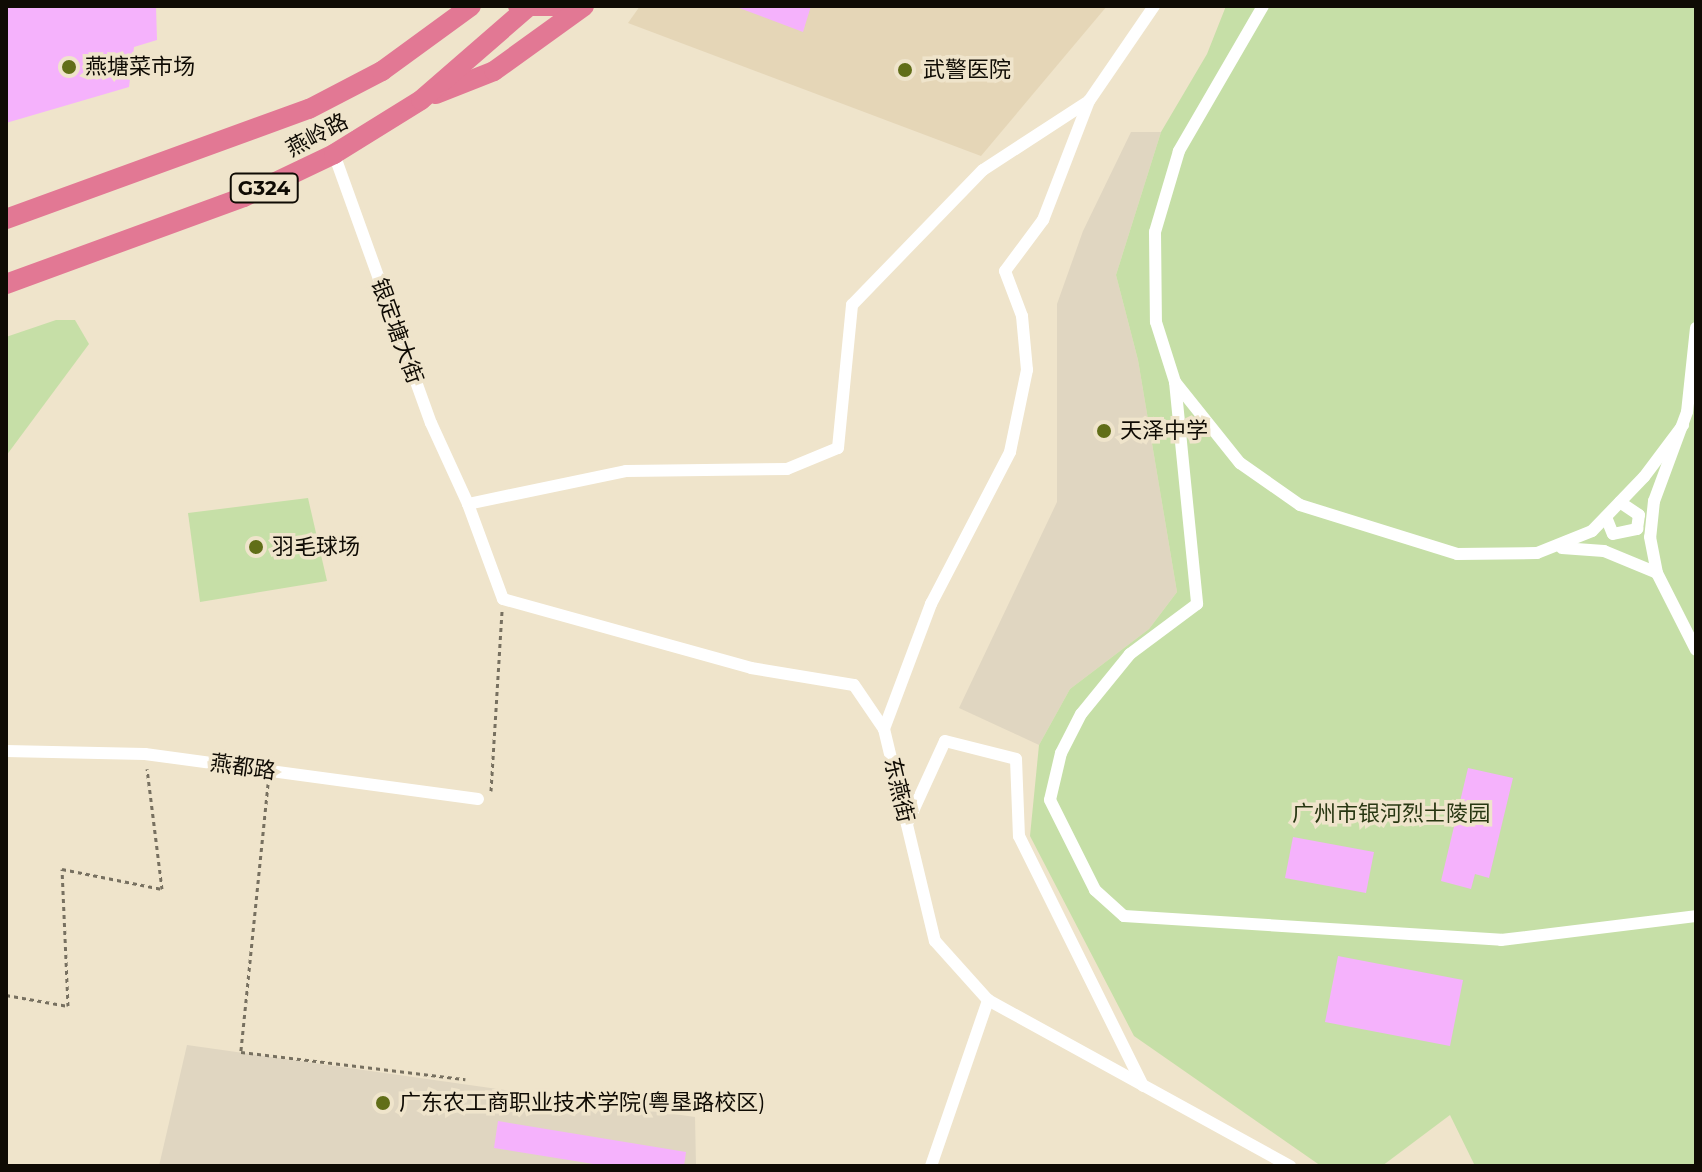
<!DOCTYPE html>
<meta charset="utf-8">
<style>
body{margin:0}
#map{position:relative;width:1702px;height:1172px;overflow:hidden;background:#efe4cb;font-family:Montserrat,"Noto Sans SC",sans-serif}
div>[style]{position:absolute}
[style*='--x']{left:calc(var(--x)*1px);top:calc(var(--y)*1px);width:calc(var(--w)*1px);rotate:calc(var(--a)*1deg)}
.built>*{inset:0;background:#e5d6b7}
.education>*{inset:0;background:#e0d6c1}
.green>*{inset:0;background:#c6dfa7}
.building>*{inset:0;background:#f5b2fc}
.path>*{height:3px;margin-top:-1.5px;transform-origin:0;background:repeating-linear-gradient(90deg,#777060 0 4px,transparent 0 8px)}
.minor>*{height:12px;margin:-6px;padding:0 6px;transform-origin:6px;border-radius:6px;background:#fff}
.trunk>*{height:20px;margin:-10px;padding:0 10px;transform-origin:10px;border-radius:10px;background:#e27894}
.dots>*{width:22px;height:22px;translate:-50% -50%;box-sizing:border-box;border:4px solid #efe4cb;border-radius:50%}
span{translate:-50% -50%;white-space:nowrap;text-align:center;line-height:1.15;-webkit-text-stroke:7px #efe4cb;paint-order:stroke}
.shield-label span{padding:2px 6px;background:#efe4cb;border:2px solid;border-radius:6px;-webkit-text-stroke-width:0}
.shield-label{font-size:20px;color:#0f0b04;font-weight:700}
.poi-label{font-size:22px;color:#0f0b04}
.left{translate:0 -50%;text-align:left}
.street-label{font-size:22px;color:#0f0b04}
.park-label{font-size:22px;color:#283712}
.frame{position:absolute;inset:0;border:8px solid #0f0b04;pointer-events:none}
</style>
<div id="map">
<div class="built">
<div style="clip-path:polygon(640px 6px,1107px 6px,981px 156px,628px 23px)"></div>
</div>
<div class="education">
<div style="clip-path:polygon(1131px 132px,1161px 132px,1116px 275px,1138px 360px,1177px 592px,1149px 629px,1070px 689px,1039px 745px,959px 708px,1057px 502px,1057px 304px,1083px 231px)"></div>
<div style="clip-path:polygon(187px 1045px,695px 1117px,696px 1166px,159px 1166px)"></div>
</div>
<div class="green">
<div style="clip-path:polygon(1226px 6px,1696px 6px,1696px 1166px,1475px 1166px,1450px 1115px,1382px 1166px,1321px 1166px,1134px 1036px,1030px 836px,1039px 745px,1070px 689px,1149px 629px,1177px 592px,1138px 360px,1116px 275px,1161px 132px,1207px 54px)"></div>
<div style="clip-path:polygon(56px 320px,75px 320px,89px 344px,6px 456px,6px 337px)"></div>
<div style="clip-path:polygon(308px 498px,327px 581px,200px 602px,188px 513px)"></div>
</div>
<div class="building">
<div style="clip-path:polygon(6px 6px,156px 6px,157px 40px,134px 47px,129px 87px,6px 123px)"></div>
<div style="clip-path:polygon(734px 6px,811px 6px,803px 32px)"></div>
<div style="clip-path:polygon(1468px 768px,1513px 778px,1489px 878px,1475px 874px,1471px 889px,1441px 881px)"></div>
<div style="clip-path:polygon(1293px 837px,1374px 852px,1366px 893px,1285px 878px)"></div>
<div style="clip-path:polygon(1338px 956px,1463px 980px,1450px 1046px,1325px 1022px)"></div>
<div style="clip-path:polygon(498px 1121px,686px 1152px,684px 1166px,606px 1166px,494px 1148px)"></div>
</div>
<div class="path">
<div style="--x:268;--y:784;--w:269;--a:95.8"></div>
<div style="--x:241;--y:1052;--w:226;--a:6.9"></div>
<div style="--x:491;--y:791;--w:180;--a:-86.5"></div>
<div style="--x:6;--y:995;--w:63;--a:10.1"></div>
<div style="--x:68;--y:1006;--w:137;--a:-92.5"></div>
<div style="--x:62;--y:869;--w:102;--a:11.3"></div>
<div style="--x:162;--y:889;--w:121;--a:-97.1"></div>
</div>
<div class="minor">
<div style="--x:1263;--y:6;--w:168;--a:120.1"></div>
<div style="--x:1179;--y:151;--w:84;--a:106.5"></div>
<div style="--x:1155;--y:232;--w:90;--a:89.4"></div>
<div style="--x:1156;--y:322;--w:63;--a:72.4"></div>
<div style="--x:1175;--y:382;--w:223;--a:84.3"></div>
<div style="--x:1197;--y:604;--w:84;--a:143.3"></div>
<div style="--x:1130;--y:654;--w:77;--a:129.2"></div>
<div style="--x:1081;--y:714;--w:44;--a:117.1"></div>
<div style="--x:1061;--y:753;--w:48;--a:103.2"></div>
<div style="--x:1050;--y:800;--w:101;--a:63.4"></div>
<div style="--x:1095;--y:890;--w:39;--a:42"></div>
<div style="--x:1124;--y:916;--w:378;--a:3.6"></div>
<div style="--x:1501;--y:940;--w:196;--a:-7"></div>
<div style="--x:334;--y:154;--w:286;--a:70.2"></div>
<div style="--x:431;--y:423;--w:89;--a:65.4"></div>
<div style="--x:468;--y:504;--w:101;--a:69.8"></div>
<div style="--x:503;--y:599;--w:257;--a:15.5"></div>
<div style="--x:751;--y:668;--w:104;--a:9.4"></div>
<div style="--x:854;--y:685;--w:53;--a:55.7"></div>
<div style="--x:884;--y:729;--w:218;--a:76.5"></div>
<div style="--x:935;--y:941;--w:79;--a:48.1"></div>
<div style="--x:988;--y:1000;--w:345;--a:28.8"></div>
<div style="--x:1696;--y:328;--w:84;--a:96.1"></div>
<div style="--x:1687;--y:412;--w:95;--a:110.3"></div>
<div style="--x:1654;--y:501;--w:36;--a:96"></div>
<div style="--x:1650;--y:537;--w:37;--a:79"></div>
<div style="--x:1657;--y:573;--w:86;--a:63.1"></div>
<div style="--x:1175;--y:382;--w:104;--a:51.3"></div>
<div style="--x:1240;--y:463;--w:73;--a:35"></div>
<div style="--x:1300;--y:505;--w:164;--a:17.3"></div>
<div style="--x:1457;--y:554;--w:80;--a:-0.7"></div>
<div style="--x:1537;--y:553;--w:59;--a:-21.8"></div>
<div style="--x:1592;--y:531;--w:75;--a:-46.1"></div>
<div style="--x:1644;--y:477;--w:65;--a:-53.1"></div>
<div style="--x:468;--y:504;--w:161;--a:-11.8"></div>
<div style="--x:626;--y:471;--w:161;--a:-0.7"></div>
<div style="--x:787;--y:469;--w:55;--a:-22.4"></div>
<div style="--x:838;--y:448;--w:144;--a:-84.4"></div>
<div style="--x:852;--y:305;--w:188;--a:-45.9"></div>
<div style="--x:983;--y:170;--w:126;--a:-33.1"></div>
<div style="--x:1089;--y:101;--w:115;--a:-55.6"></div>
<div style="--x:1606;--y:517;--w:18;--a:68"></div>
<div style="--x:1613;--y:534;--w:25;--a:-12"></div>
<div style="--x:1637;--y:529;--w:14;--a:-82"></div>
<div style="--x:1639;--y:515;--w:23;--a:-146"></div>
<div style="--x:1562;--y:548;--w:42;--a:4.1"></div>
<div style="--x:1604;--y:551;--w:57;--a:22.5"></div>
<div style="--x:884;--y:729;--w:134;--a:-69.4"></div>
<div style="--x:931;--y:604;--w:171;--a:-62.5"></div>
<div style="--x:1010;--y:452;--w:84;--a:-78.3"></div>
<div style="--x:1027;--y:370;--w:54;--a:-95.3"></div>
<div style="--x:1022;--y:316;--w:48;--a:-110.7"></div>
<div style="--x:1005;--y:271;--w:64;--a:-53.3"></div>
<div style="--x:1043;--y:220;--w:128;--a:-68.9"></div>
<div style="--x:6;--y:751;--w:139;--a:1.2"></div>
<div style="--x:145;--y:754;--w:336;--a:7.7"></div>
<div style="--x:907;--y:824;--w:91;--a:-65.4"></div>
<div style="--x:945;--y:741;--w:73;--a:14.2"></div>
<div style="--x:1016;--y:759;--w:77;--a:87.8"></div>
<div style="--x:1019;--y:836;--w:279;--a:63.6"></div>
<div style="--x:931;--y:1166;--w:176;--a:-71"></div>
</div>
<div class="trunk">
<div style="--x:518;--y:6;--w:39;--a:0"></div>
<div style="--x:436;--y:94;--w:62;--a:-21.6"></div>
<div style="--x:494;--y:71;--w:111;--a:-35.8"></div>
<div style="--x:6;--y:219;--w:322;--a:-20"></div>
<div style="--x:309;--y:109;--w:82;--a:-27.5"></div>
<div style="--x:382;--y:71;--w:110;--a:-36.1"></div>
<div style="--x:6;--y:284;--w:253;--a:-20.1"></div>
<div style="--x:244;--y:197;--w:100;--a:-25.5"></div>
<div style="--x:334;--y:154;--w:102;--a:-31.8"></div>
<div style="--x:421;--y:100;--w:143;--a:-41"></div>
</div>
<div class="dots">
<div style="left:69px;top:67px;background:#616e18"></div>
<div style="left:905px;top:70px;background:#616e18"></div>
<div style="left:1104px;top:431px;background:#616e18"></div>
<div style="left:256px;top:547px;background:#616e18"></div>
<div style="left:383px;top:1103px;background:#616e18"></div>
</div>
<div class="shield-label">
<span style="left:264px;top:188px">G324</span>
</div>
<div class="poi-label">
<span class="left" style="left:85px;top:67px">燕塘菜市场</span>
<span class="left" style="left:923px;top:70px">武警医院</span>
<span class="left" style="left:1120px;top:431px">天泽中学</span>
<span class="left" style="left:272px;top:547px">羽毛球场</span>
<span class="left" style="left:399px;top:1103px">广东农工商职业技术学院(粤垦路校区)</span>
</div>
<div class="street-label">
<span style="left:317px;top:135px;rotate:-28deg">燕岭路</span>
<span style="left:397px;top:331px;rotate:70deg">银定塘大街</span>
<span style="left:243px;top:767px;rotate:8deg">燕都路</span>
<span style="left:899px;top:790px;rotate:77deg">东燕街</span>
</div>
<div class="park-label">
<span style="left:1391px;top:814px">广州市银河烈士陵园</span>
</div>
<div class="frame"></div>
</div>
